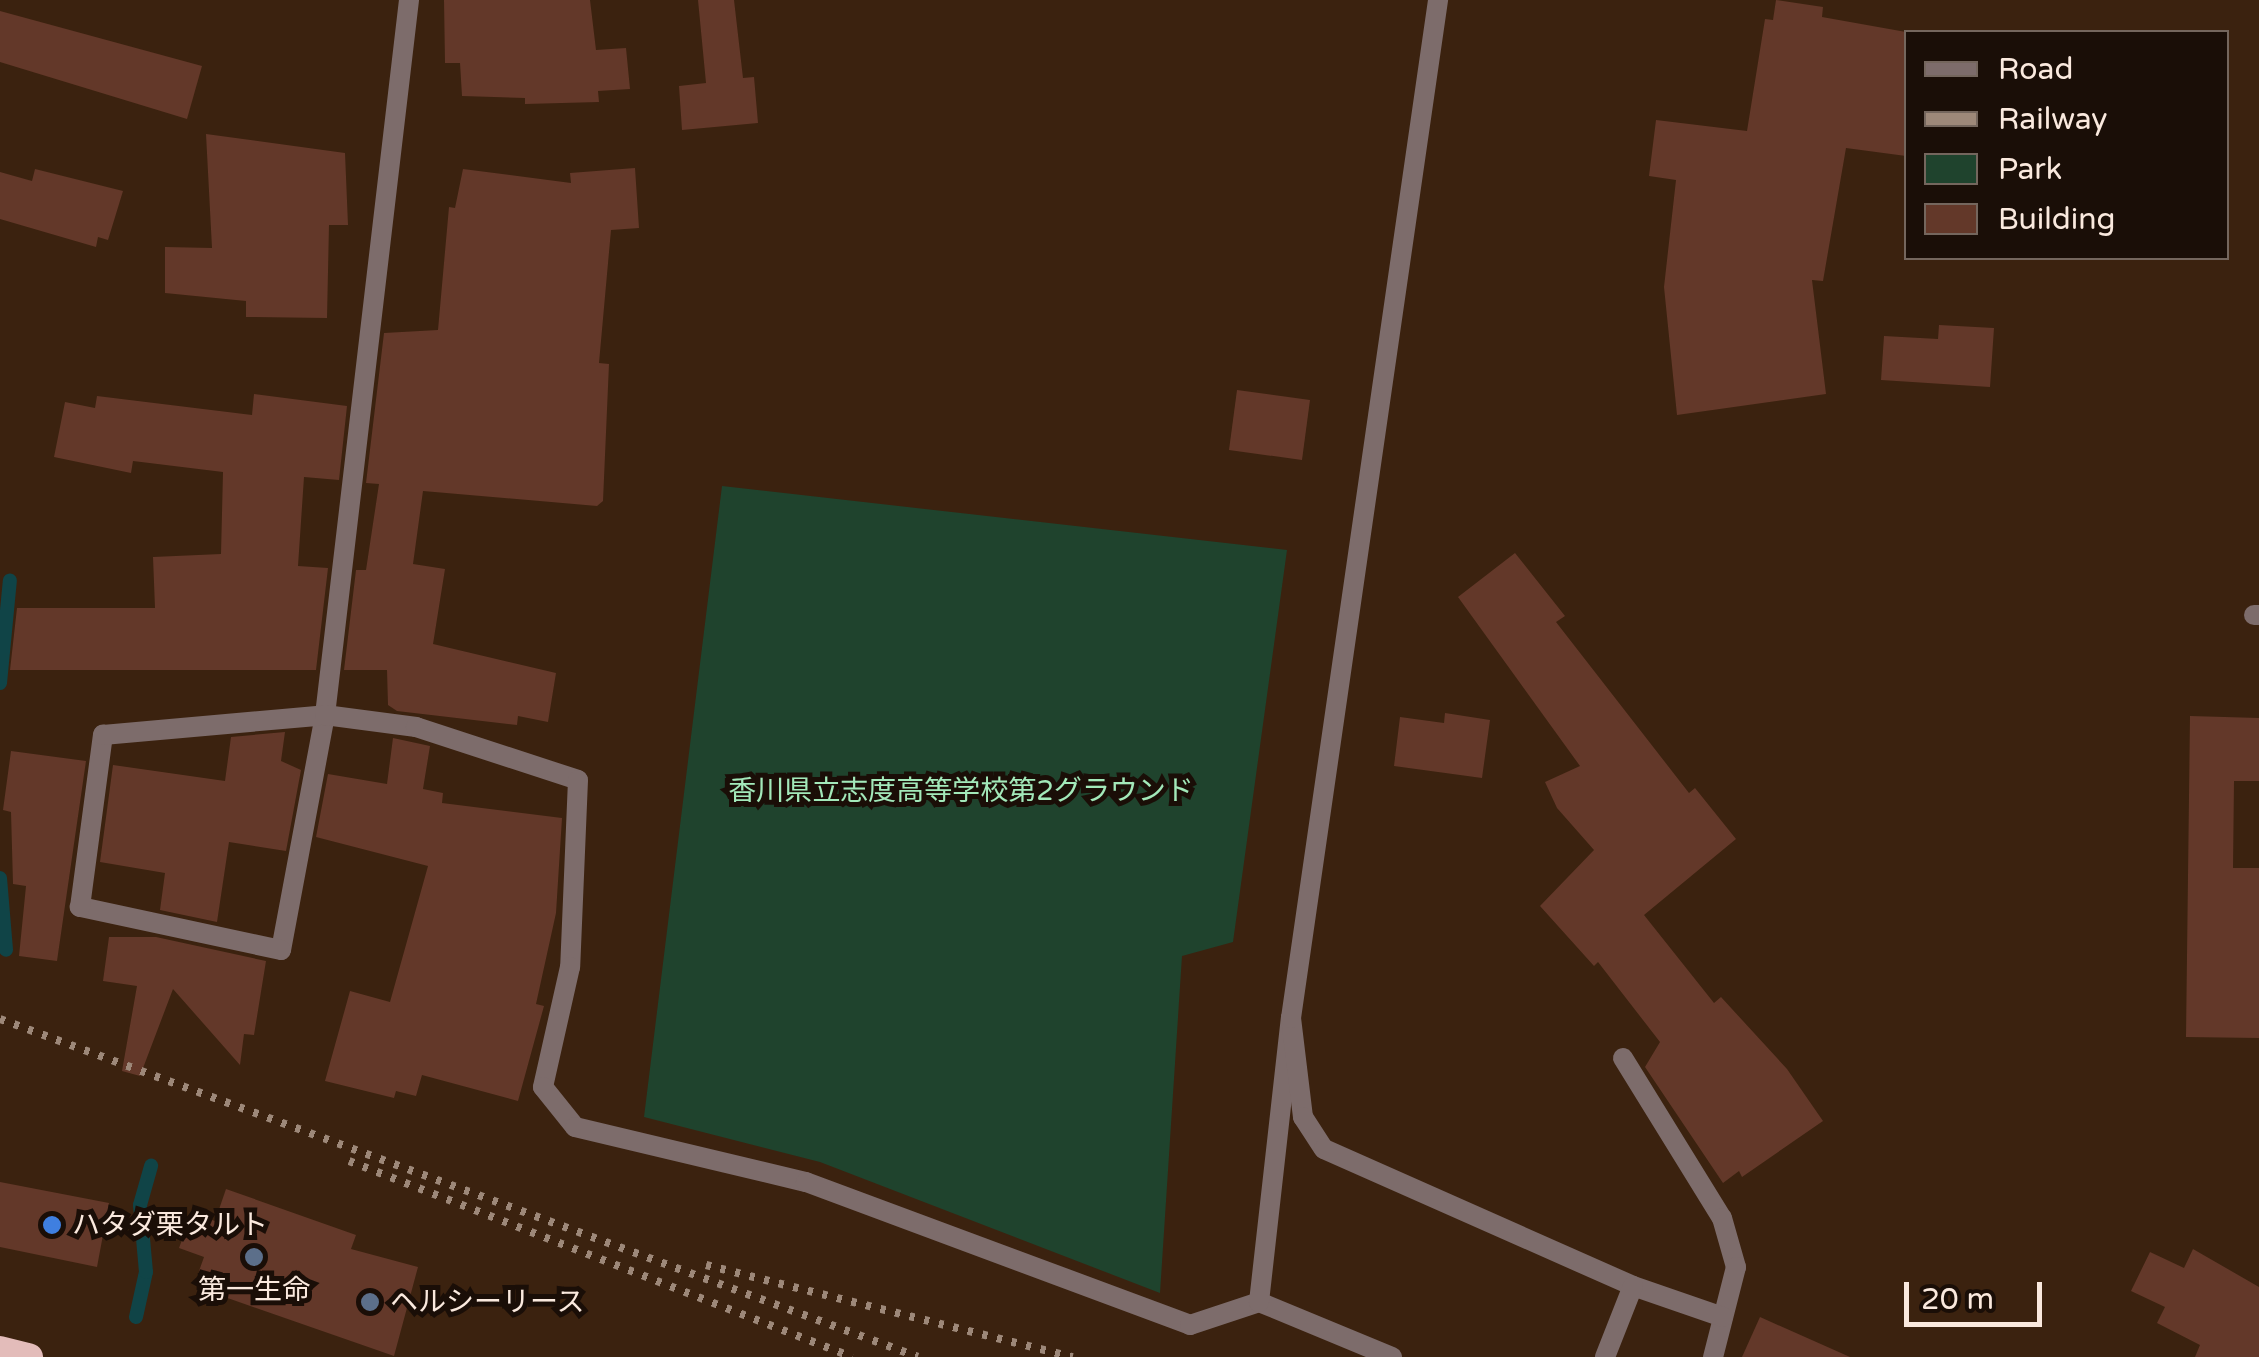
<!DOCTYPE html>
<meta charset="utf-8">
<style>
body{margin:0}
#map{position:relative;width:2259px;height:1357px;overflow:hidden;background:#3b220f;font-family:"Varela Round","Noto Sans JP",sans-serif}
div>[style]{position:absolute}
[style*='--x']{left:calc(var(--x)*1px);top:calc(var(--y)*1px);width:calc(var(--w)*1px);rotate:calc(var(--a)*1deg)}
.green>*{inset:0;background:#1f432d}
.stream>*{height:14px;margin:-7px;padding:0 7px;transform-origin:7px;border-radius:7px;background:#104447}
.building>*{inset:0;background:#633829}
.minor>*{height:20px;margin:-10px;padding:0 10px;transform-origin:10px;border-radius:10px;background:#7d6c6b}
.tertiary>*{height:20px;margin:-10px;padding:0 10px;transform-origin:10px;border-radius:10px;background:#7d6c6b}
.trunk>*{height:28px;margin:-14px;padding:0 14px;transform-origin:14px;border-radius:14px;background:#e3bcba}
.rail>*{height:8px;margin-top:-4px;transform-origin:0;background:repeating-linear-gradient(90deg,#9d8879 0 5px,transparent 0 15px)}
.dots>*{width:28px;height:28px;translate:-50% -50%;box-sizing:border-box;border:5px solid #1a0e07;border-radius:50%}
span{translate:-50% -50%;white-space:nowrap;text-align:center;line-height:1.15;-webkit-text-stroke:10px #1a0e07;paint-order:stroke}
.park-label{font-size:28px;color:#a3e9ba}
.poi-label{font-size:28px;color:#fae9de}
.left{translate:0 -50%;text-align:left}
.legend{position:absolute;left:1904px;top:30px;width:325px;height:230px;box-sizing:border-box;background:#1a0e07;border:2px solid #74665d;margin:0;padding:12px 18px;list-style:none;font-size:30px;color:#fae9de}
.legend li{display:flex;align-items:center;gap:20px;height:50px}
.legend b{width:50px;border:2px solid #74665d}
.scale{position:absolute;left:1904px;top:1282px;width:138px;height:45px;box-sizing:border-box;border:5px solid #fae9de;border-top:0;padding-left:12px;font-size:30px;line-height:35px;white-space:nowrap;color:#fae9de;-webkit-text-stroke:8px #1a0e07;paint-order:stroke}
</style>
<div id="map">
<div class="green">
<div style="clip-path:polygon(722px 486px,1287px 550px,1233px 942px,1182px 956px,1160px 1293px,820px 1162px,644px 1117px)"></div>
</div>
<div class="stream">
<div style="--x:0;--y:683;--w:103;--a:-84.5"></div>
<div style="--x:0;--y:878;--w:72;--a:85.2"></div>
<div style="--x:136;--y:1317;--w:46;--a:-77.5"></div>
<div style="--x:146;--y:1272;--w:67;--a:-95.1"></div>
<div style="--x:140;--y:1205;--w:41;--a:-74.2"></div>
</div>
<div class="building">
<div style="clip-path:polygon(444px 0,590px 0,596px 50px,626px 48px,630px 89px,598px 91px,599px 102px,525px 104px,525px 98px,462px 96px,460px 63px,445px 63px)"></div>
<div style="clip-path:polygon(698px 0,734px 0,743px 78px,754px 77px,758px 123px,682px 130px,679px 86px,706px 83px)"></div>
<div style="clip-path:polygon(1776px 0,1823px 7px,1822px 17px,1906px 32px,1906px 156px,1846px 148px,1823px 281px,1812px 280px,1826px 394px,1677px 415px,1664px 287px,1676px 180px,1649px 176px,1656px 120px,1747px 131px,1765px 19px,1773px 20px)"></div>
<div style="clip-path:polygon(0 11px,202px 66px,187px 119px,0 62px)"></div>
<div style="clip-path:polygon(206px 134px,345px 153px,348px 225px,329px 225px,327px 318px,246px 317px,246px 301px,165px 293px,165px 247px,212px 248px)"></div>
<div style="clip-path:polygon(635px 168px,639px 228px,611px 230px,599px 363px,609px 364px,603px 501px,597px 506px,423px 491px,413px 564px,445px 569px,433px 644px,556px 673px,548px 722px,518px 716px,517px 725px,397px 711px,388px 705px,387px 670px,344px 670px,356px 570px,366px 570px,379px 484px,366px 483px,384px 333px,438px 330px,449px 207px,455px 208px,463px 169px,571px 183px,570px 173px)"></div>
<div style="clip-path:polygon(35px 169px,123px 191px,108px 240px,98px 237px,96px 247px,0 219px,0 172px,32px 181px)"></div>
<div style="clip-path:polygon(1939px 325px,1994px 328px,1990px 387px,1881px 380px,1884px 336px,1938px 339px)"></div>
<div style="clip-path:polygon(1237px 390px,1310px 400px,1302px 460px,1229px 450px)"></div>
<div style="clip-path:polygon(254px 394px,347px 406px,339px 480px,304px 477px,298px 566px,328px 568px,316px 670px,10px 670px,17px 608px,155px 608px,153px 557px,221px 554px,223px 472px,133px 461px,131px 473px,54px 457px,65px 402px,95px 408px,97px 396px,252px 415px)"></div>
<div style="clip-path:polygon(1515px 553px,1565px 616px,1556px 622px,1689px 793px,1695px 788px,1736px 839px,1644px 915px,1714px 1003px,1721px 997px,1787px 1069px,1823px 1121px,1742px 1177px,1739px 1171px,1723px 1183px,1645px 1067px,1660px 1042px,1598px 962px,1594px 966px,1540px 906px,1594px 850px,1557px 808px,1545px 782px,1580px 766px,1458px 597px)"></div>
<div style="clip-path:polygon(1445px 713px,1490px 720px,1482px 778px,1394px 766px,1400px 717px,1444px 723px)"></div>
<div style="clip-path:polygon(2190px 716px,2259px 718px,2259px 781px,2234px 781px,2233px 868px,2259px 868px,2259px 1038px,2186px 1037px)"></div>
<div style="clip-path:polygon(285px 732px,281px 761px,301px 770px,286px 851px,229px 842px,217px 922px,160px 910px,165px 873px,100px 862px,113px 765px,225px 781px,231px 737px)"></div>
<div style="clip-path:polygon(393px 738px,430px 746px,423px 789px,443px 793px,442px 803px,562px 818px,556px 913px,536px 1004px,544px 1006px,518px 1101px,422px 1075px,416px 1096px,396px 1091px,394px 1098px,325px 1081px,350px 991px,390px 1002px,428px 866px,316px 837px,328px 774px,387px 784px)"></div>
<div style="clip-path:polygon(11px 751px,86px 761px,57px 961px,19px 956px,26px 886px,13px 884px,11px 812px,3px 810px)"></div>
<div style="clip-path:polygon(109px 937px,156px 937px,266px 961px,254px 1035px,244px 1034px,240px 1065px,173px 989px,140px 1076px,122px 1071px,137px 986px,103px 981px)"></div>
<div style="clip-path:polygon(0 1182px,109px 1203px,97px 1267px,0 1247px)"></div>
<div style="clip-path:polygon(226px 1189px,356px 1235px,351px 1249px,418px 1267px,394px 1356px,219px 1295px,224px 1280px,199px 1271px,204px 1257px,179px 1248px,192px 1213px,215px 1221px)"></div>
<div style="clip-path:polygon(2193px 1249px,2259px 1287px,2259px 1357px,2195px 1357px,2200px 1345px,2157px 1323px,2165px 1307px,2131px 1291px,2150px 1252px,2184px 1268px)"></div>
<div style="clip-path:polygon(1760px 1317px,1850px 1357px,1742px 1357px)"></div>
</div>
<div class="minor">
<div style="--x:409;--y:0;--w:720;--a:96.7"></div>
<div style="--x:325;--y:715;--w:239;--a:100.6"></div>
<div style="--x:281;--y:950;--w:206;--a:-167.9"></div>
<div style="--x:80;--y:907;--w:174;--a:-82.4"></div>
<div style="--x:103;--y:735;--w:223;--a:-5.1"></div>
<div style="--x:325;--y:715;--w:92;--a:7.5"></div>
<div style="--x:416;--y:727;--w:170;--a:18.1"></div>
<div style="--x:578;--y:780;--w:187;--a:92.4"></div>
<div style="--x:570;--y:967;--w:123;--a:102.7"></div>
<div style="--x:543;--y:1087;--w:51;--a:51.3"></div>
<div style="--x:575;--y:1127;--w:237;--a:13.4"></div>
<div style="--x:806;--y:1182;--w:410;--a:20.4"></div>
<div style="--x:1190;--y:1325;--w:73;--a:-18.4"></div>
<div style="--x:2254;--y:615;--w:5;--a:0"></div>
<div style="--x:1623;--y:1058;--w:188;--a:58.3"></div>
<div style="--x:1722;--y:1218;--w:51;--a:74.1"></div>
<div style="--x:1736;--y:1267;--w:93;--a:104.3"></div>
<div style="--x:1392;--y:1357;--w:144;--a:-157.5"></div>
<div style="--x:1259;--y:1302;--w:286;--a:-83.6"></div>
<div style="--x:1291;--y:1018;--w:100;--a:83.1"></div>
<div style="--x:1303;--y:1117;--w:38;--a:57"></div>
<div style="--x:1324;--y:1149;--w:338;--a:23.9"></div>
<div style="--x:1633;--y:1286;--w:95;--a:19"></div>
<div style="--x:1605;--y:1357;--w:76;--a:-68.5"></div>
</div>
<div class="tertiary">
<div style="--x:1291;--y:1018;--w:1029;--a:-81.78"></div>
</div>
<div class="trunk">
<div style="--x:0;--y:1350;--w:30;--a:14"></div>
</div>
<div class="rail">
<div style="--x:0;--y:1019;--w:978;--a:20.21"></div>
<div style="--x:349;--y:1161;--w:540;--a:21.29"></div>
<div style="--x:706;--y:1265;--w:378;--a:14.1"></div>
</div>
<div class="dots">
<div style="left:52px;top:1225px;background:#3f7fe0"></div>
<div style="left:254px;top:1257px;background:#5c6f8a"></div>
<div style="left:370px;top:1302px;background:#5c6f8a"></div>
</div>
<div class="park-label">
<span style="left:961px;top:791px">香川県立志度高等学校第2グラウンド</span>
</div>
<div class="poi-label">
<span class="left" style="left:72px;top:1225px">ハタダ栗タルト</span>
<span style="left:254px;top:1290px">第一生命</span>
<span class="left" style="left:390px;top:1302px">ヘルシーリース</span>
</div>
<ul class="legend">
<li><b style="height:12px;background:#7d6c6b"></b>Road</li>
<li><b style="height:12px;background:#9d8879"></b>Railway</li>
<li><b style="height:28px;background:#1f432d"></b>Park</li>
<li><b style="height:28px;background:#633829"></b>Building</li>
</ul>
<div class="scale">20 m</div>
</div>
